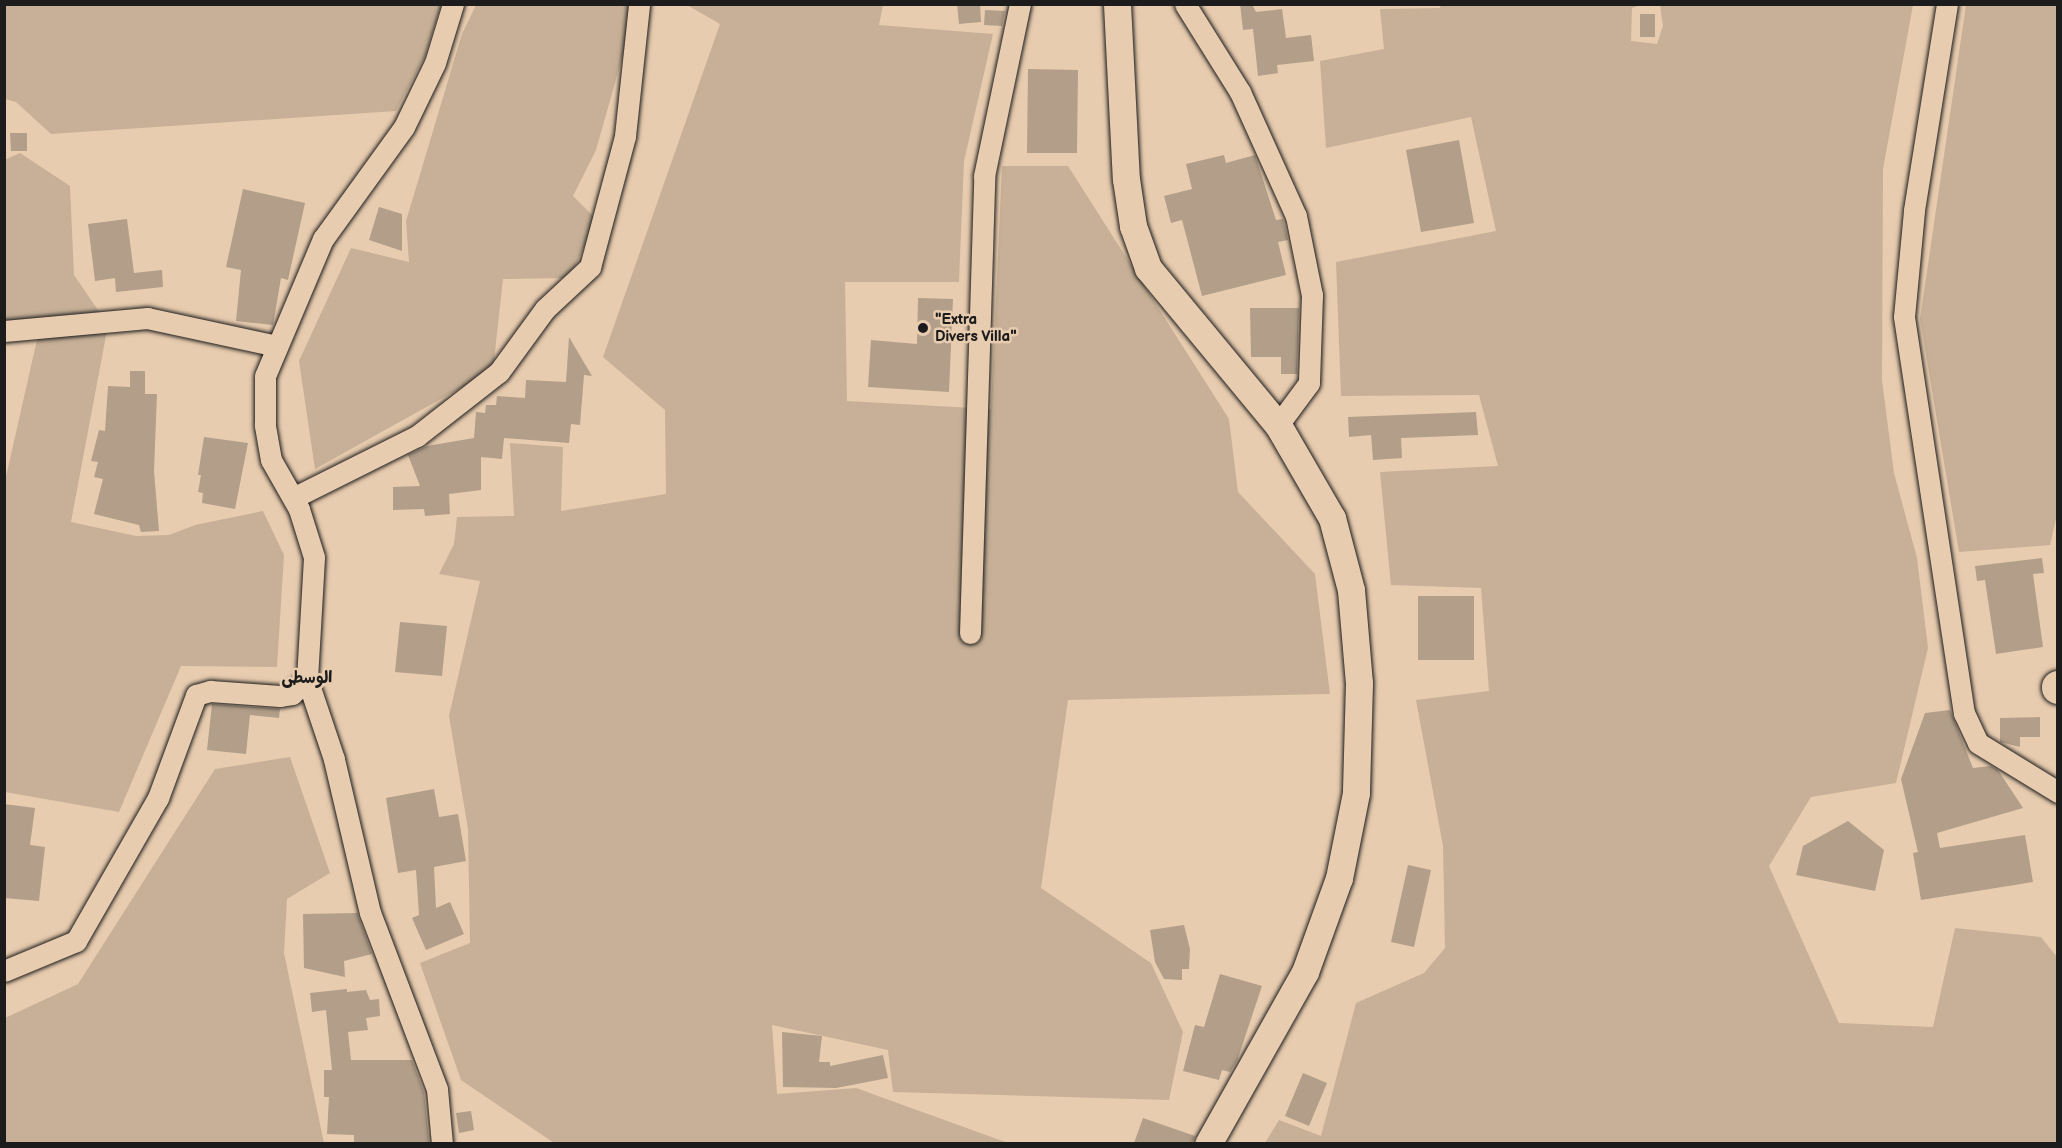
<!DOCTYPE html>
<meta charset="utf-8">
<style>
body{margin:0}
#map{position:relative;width:2062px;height:1148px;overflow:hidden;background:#e8ccaf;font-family:"Balsamiq Sans","Playpen Sans Arabic",sans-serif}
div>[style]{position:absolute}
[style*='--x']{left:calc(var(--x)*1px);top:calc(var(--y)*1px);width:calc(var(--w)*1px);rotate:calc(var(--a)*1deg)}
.green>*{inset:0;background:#c7b097}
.building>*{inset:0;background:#b29e89}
.roads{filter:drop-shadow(0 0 2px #1c1c1c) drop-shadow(0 0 2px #1c1c1c)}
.minor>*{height:21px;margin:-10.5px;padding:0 10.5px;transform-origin:10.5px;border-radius:10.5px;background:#e8ccaf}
.major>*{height:27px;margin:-13.5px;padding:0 13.5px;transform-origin:13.5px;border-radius:13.5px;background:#e8ccaf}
.highway>*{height:32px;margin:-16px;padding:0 16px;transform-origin:16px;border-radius:16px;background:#e8ccaf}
.dots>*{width:16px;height:16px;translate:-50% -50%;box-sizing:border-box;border:3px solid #e8ccaf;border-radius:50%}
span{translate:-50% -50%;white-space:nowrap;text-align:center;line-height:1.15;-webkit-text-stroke:5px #e8ccaf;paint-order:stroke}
.poi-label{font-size:15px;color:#1c1c1c;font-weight:700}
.left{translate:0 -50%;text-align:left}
.neighbourhood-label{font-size:16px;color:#1c1c1c;font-weight:700}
.frame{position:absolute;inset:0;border:6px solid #1c1c1c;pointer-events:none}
</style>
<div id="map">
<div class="green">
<div style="clip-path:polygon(5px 4px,441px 4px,441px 5px,425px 56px,396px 111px,51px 134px,16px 102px,5px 99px)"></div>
<div style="clip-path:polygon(1441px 4px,1641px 5px,1632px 8px,1631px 41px,1657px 44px,1663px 26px,1660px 5px,1913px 5px,1883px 169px,1882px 380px,1894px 473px,1917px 558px,1928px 648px,1896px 783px,1811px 797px,1769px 866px,1839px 1023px,1933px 1027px,1955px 928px,2041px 937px,2057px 957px,2057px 1143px,1265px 1143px,1279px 1120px,1321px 1136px,1356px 1003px,1424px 973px,1445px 948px,1443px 846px,1416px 700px,1489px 691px,1481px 588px,1391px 585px,1380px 472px,1498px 466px,1479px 395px,1341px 396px,1336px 262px,1496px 231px,1471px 117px,1326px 148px,1320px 61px,1384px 49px,1380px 9px,1440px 8px)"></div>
<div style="clip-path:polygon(476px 5px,637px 5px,596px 150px,573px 196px,596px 219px,570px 278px,503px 279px,493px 370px,315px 469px,299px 361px,351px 248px,409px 262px,406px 221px,462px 34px)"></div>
<div style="clip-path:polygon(687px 5px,883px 5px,879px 25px,993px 34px,964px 161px,959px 282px,845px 282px,847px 401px,991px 409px,1002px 166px,1068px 166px,1229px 419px,1238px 492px,1315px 574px,1330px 694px,1068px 700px,1041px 888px,1151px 963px,1183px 1032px,1169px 1100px,893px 1092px,888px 1050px,772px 1025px,777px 1094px,856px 1088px,1008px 1143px,554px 1143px,461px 1080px,420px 963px,470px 943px,468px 829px,449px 716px,480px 581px,439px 574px,454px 544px,457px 517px,514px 516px,510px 443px,563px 447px,561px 511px,666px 494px,665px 410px,603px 357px,720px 24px)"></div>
<div style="clip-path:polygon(1966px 5px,2057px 5px,2058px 510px,2050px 545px,1959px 552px,1920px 319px)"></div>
<div style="clip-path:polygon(20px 153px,70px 186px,74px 275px,108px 325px,71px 522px,136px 536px,169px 535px,195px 525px,263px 511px,284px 555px,277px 667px,181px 666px,119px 812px,5px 792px,5px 481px,39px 331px,5px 325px,4px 160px)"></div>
<div style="clip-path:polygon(290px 757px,330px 873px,287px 899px,284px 953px,324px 1143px,5px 1143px,5px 1018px,78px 984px,215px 769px)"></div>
</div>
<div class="building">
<div style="clip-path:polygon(957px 4px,980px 4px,981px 22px,959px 24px)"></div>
<div style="clip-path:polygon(1240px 4px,1252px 4px,1256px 12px,1282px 9px,1286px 38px,1311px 35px,1314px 61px,1277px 65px,1278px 73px,1258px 76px,1253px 29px,1243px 30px)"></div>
<div style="clip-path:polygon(985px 10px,1005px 11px,1002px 26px,984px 25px)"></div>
<div style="clip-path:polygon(1640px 14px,1655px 14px,1655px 37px,1640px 37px)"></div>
<div style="clip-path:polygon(1028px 69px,1078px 70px,1077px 153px,1027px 153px)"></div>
<div style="clip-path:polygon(10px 133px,27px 133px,27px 151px,11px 151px)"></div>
<div style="clip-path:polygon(1459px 140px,1474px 223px,1421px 232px,1406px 150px)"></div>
<div style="clip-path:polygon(1224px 155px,1226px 163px,1255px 155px,1276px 220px,1283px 219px,1288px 240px,1278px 242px,1286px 275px,1202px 296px,1182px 220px,1171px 223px,1164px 196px,1192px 189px,1186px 164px)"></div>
<div style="clip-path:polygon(243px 189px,305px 203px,288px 280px,281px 278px,273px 325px,236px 321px,241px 270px,226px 267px)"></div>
<div style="clip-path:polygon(379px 207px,402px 214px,402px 251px,369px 240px)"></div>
<div style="clip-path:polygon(127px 219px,134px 273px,162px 270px,163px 287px,116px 292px,115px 278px,95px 281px,88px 224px)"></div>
<div style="clip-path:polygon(918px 298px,953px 299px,949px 392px,868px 387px,871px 340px,917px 344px)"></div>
<div style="clip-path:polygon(1250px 308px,1299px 308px,1297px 374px,1281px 374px,1281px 357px,1251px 357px)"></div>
<div style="clip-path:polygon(569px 337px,592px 376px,584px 375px,580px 425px,571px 424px,569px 443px,504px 438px,502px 459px,481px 457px,481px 490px,449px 494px,450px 514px,425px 516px,424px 509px,393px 510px,393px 487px,420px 486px,408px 455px,427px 446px,474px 438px,476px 412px,485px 413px,486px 405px,496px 405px,497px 396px,525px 398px,526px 380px,566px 382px)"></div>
<div style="clip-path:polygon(130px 371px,145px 371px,145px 394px,157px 394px,154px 471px,159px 531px,141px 532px,139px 525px,94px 514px,103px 479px,94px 477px,98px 462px,91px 461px,99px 430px,105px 431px,108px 386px,130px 387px)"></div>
<div style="clip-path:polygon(1476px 412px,1478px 435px,1401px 438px,1402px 458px,1373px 460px,1371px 435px,1349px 437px,1348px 417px)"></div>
<div style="clip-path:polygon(204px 437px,248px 443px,235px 509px,202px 503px,203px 493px,198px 492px,201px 475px,198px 475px)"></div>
<div style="clip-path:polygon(2042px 558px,2044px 573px,2033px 574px,2043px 647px,1996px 654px,1985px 580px,1977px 581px,1975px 566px)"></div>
<div style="clip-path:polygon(1418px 596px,1474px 596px,1474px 660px,1418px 660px)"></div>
<div style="clip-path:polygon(400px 622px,447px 626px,442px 676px,395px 672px)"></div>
<div style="clip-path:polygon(212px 704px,280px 709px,279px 718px,250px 715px,246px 754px,207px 750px)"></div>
<div style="clip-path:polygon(1950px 710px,1973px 768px,1991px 766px,1998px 770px,2023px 808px,1937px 833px,1940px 848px,2025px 835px,2033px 882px,1921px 900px,1913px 853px,1918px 852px,1901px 779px,1925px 713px)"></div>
<div style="clip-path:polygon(2040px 717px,2040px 737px,2020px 737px,2020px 747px,2000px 742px,2000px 718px)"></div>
<div style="clip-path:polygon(434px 789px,439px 817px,458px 814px,466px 861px,434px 867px,436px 908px,450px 902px,464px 934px,426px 950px,412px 918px,419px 915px,416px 870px,398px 873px,386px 798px)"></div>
<div style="clip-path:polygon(4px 804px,35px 808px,30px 845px,45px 847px,39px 901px,4px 898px)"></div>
<div style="clip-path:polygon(1848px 821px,1884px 850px,1875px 891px,1796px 875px,1803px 846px)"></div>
<div style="clip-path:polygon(1408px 865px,1431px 870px,1414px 947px,1391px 942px)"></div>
<div style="clip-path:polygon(357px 913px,372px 954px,344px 961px,345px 977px,304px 968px,303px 914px)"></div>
<div style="clip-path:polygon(1184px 925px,1190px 949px,1189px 969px,1182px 969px,1182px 980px,1164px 979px,1155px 962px,1150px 930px)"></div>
<div style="clip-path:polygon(1220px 974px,1262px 986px,1237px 1061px,1230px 1072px,1222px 1070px,1219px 1080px,1183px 1071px,1195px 1025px,1204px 1027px)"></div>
<div style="clip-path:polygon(347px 989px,347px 992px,366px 990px,370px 1000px,379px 999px,380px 1016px,366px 1018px,368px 1030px,348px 1032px,351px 1060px,412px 1060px,424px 1092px,429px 1143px,354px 1143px,354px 1135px,327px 1134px,329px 1097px,324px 1097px,324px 1070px,332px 1070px,326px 1010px,312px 1012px,310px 993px)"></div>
<div style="clip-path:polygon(782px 1032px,822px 1036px,819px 1062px,830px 1062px,830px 1066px,883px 1055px,888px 1078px,836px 1088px,783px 1087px)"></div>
<div style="clip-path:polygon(1303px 1073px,1327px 1083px,1309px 1126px,1285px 1116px)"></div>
<div style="clip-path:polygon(471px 1111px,474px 1130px,459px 1133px,456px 1113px)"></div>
<div style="clip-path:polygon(1143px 1118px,1195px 1136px,1192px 1143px,1134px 1143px)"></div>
</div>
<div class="roads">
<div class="minor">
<div style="--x:1185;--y:4;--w:104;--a:58"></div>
<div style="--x:1240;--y:92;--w:136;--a:65.7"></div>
<div style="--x:1296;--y:216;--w:81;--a:78.6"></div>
<div style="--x:1312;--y:295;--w:88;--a:92"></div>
<div style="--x:1309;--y:383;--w:52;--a:126.4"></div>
<div style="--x:1947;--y:4;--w:210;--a:99.1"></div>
<div style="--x:1914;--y:211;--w:106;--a:95.4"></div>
<div style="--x:1904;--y:317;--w:401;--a:81.4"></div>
<div style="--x:1964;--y:713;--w:33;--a:65"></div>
<div style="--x:1978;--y:743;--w:94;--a:31.5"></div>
<div style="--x:4;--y:331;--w:144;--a:-5.2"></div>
<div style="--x:147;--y:318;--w:133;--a:12.2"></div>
<div style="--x:293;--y:498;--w:139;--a:-26.6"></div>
<div style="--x:417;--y:436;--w:104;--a:-38"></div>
<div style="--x:499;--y:372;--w:78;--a:-53.9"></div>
<div style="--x:545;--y:309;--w:62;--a:-43"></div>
<div style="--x:590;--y:267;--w:136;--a:-75"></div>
<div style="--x:625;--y:136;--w:133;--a:-83.9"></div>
<div style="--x:970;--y:633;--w:457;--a:-88.2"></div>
<div style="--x:984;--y:176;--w:176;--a:-78.2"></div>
<div style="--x:4;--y:971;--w:78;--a:-22.6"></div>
<div style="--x:76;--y:941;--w:165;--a:-60.2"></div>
<div style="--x:158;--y:798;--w:110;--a:-69.7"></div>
<div style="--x:196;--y:695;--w:15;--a:-16"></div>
<div style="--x:210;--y:691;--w:70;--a:4.1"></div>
<div style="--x:280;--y:696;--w:12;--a:-9"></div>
<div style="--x:292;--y:694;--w:21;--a:-45"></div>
<div style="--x:442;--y:1144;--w:55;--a:-95.2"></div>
<div style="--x:437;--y:1089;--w:188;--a:-110.8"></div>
<div style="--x:370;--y:913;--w:158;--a:-103.2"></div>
<div style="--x:334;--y:759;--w:84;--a:-108.6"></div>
<div style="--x:307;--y:679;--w:122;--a:-86.7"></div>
<div style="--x:314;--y:557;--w:50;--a:-107.4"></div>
<div style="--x:299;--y:509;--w:56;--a:-119.7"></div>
<div style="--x:271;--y:460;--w:36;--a:-100"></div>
<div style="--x:265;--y:425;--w:49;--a:-90"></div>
<div style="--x:265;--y:376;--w:149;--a:-67.1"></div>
<div style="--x:323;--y:239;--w:138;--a:-54.1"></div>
<div style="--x:404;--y:127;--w:71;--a:-64.2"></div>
<div style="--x:435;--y:63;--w:62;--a:-73"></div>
</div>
<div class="major">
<div style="--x:1117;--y:4;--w:175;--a:87.1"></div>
<div style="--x:1126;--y:179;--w:48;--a:81.5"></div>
<div style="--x:1133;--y:226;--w:45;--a:70.3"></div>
<div style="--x:1148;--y:268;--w:204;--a:50.4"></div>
<div style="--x:1278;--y:425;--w:108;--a:59.9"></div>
<div style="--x:1332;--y:518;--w:74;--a:75.2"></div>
<div style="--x:1351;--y:590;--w:93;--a:85.1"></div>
<div style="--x:1359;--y:683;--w:110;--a:91.6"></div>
<div style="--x:1356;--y:793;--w:87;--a:101.3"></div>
<div style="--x:1339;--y:878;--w:100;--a:109.9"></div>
<div style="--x:1305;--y:972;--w:197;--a:119.4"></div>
</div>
<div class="highway">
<div style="--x:2058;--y:687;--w:1;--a:90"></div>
</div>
</div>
<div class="dots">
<div style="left:923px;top:328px;background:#1c1c1c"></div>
</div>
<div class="poi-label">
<span class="left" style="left:935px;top:328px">"Extra<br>Divers Villa"</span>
</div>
<div class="neighbourhood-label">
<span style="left:307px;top:679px">الوسطى</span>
</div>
<div class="frame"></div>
</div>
